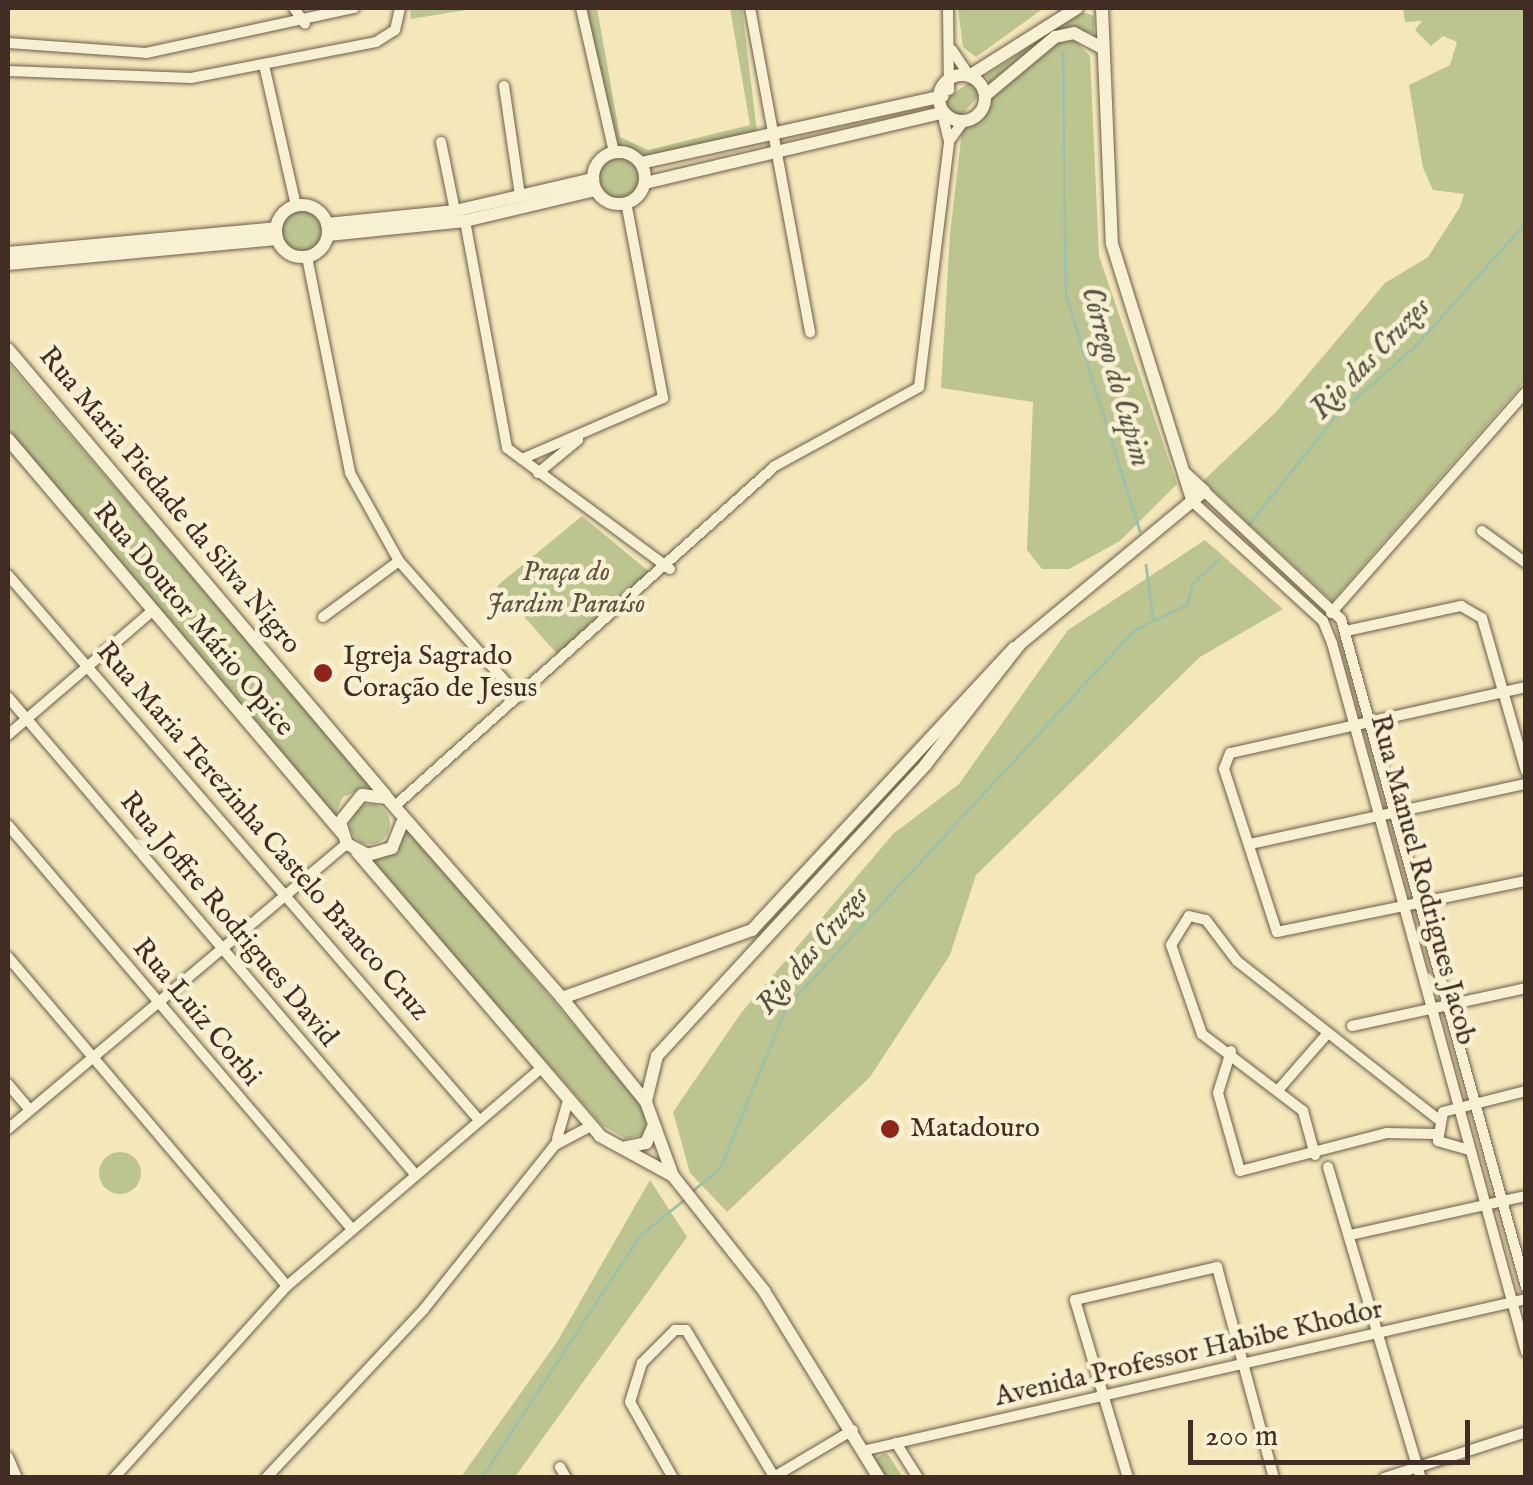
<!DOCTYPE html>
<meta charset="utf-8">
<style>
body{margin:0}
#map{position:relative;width:1533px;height:1485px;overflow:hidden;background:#f4e8ba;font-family:"IM FELL English",serif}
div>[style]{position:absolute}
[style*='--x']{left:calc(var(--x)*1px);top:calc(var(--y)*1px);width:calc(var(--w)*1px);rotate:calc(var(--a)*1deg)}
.green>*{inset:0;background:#bcc58f}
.round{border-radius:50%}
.stream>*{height:2.5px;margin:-1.25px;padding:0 1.25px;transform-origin:1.25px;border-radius:1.25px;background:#9ec1a9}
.roads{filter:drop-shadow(0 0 2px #6e5c4a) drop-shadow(0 0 2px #6e5c4a)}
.minor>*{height:10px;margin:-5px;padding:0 5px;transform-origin:5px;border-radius:5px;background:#f8f0d2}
.tertiary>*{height:12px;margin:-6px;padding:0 6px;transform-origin:6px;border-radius:6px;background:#f8f0d2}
.tertiary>.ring{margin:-6px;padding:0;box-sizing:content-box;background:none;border:12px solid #f8f0d2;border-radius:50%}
.dots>*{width:28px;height:28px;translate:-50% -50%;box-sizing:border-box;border:5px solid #f8f0d2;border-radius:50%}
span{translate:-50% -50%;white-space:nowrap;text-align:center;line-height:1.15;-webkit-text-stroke:9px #f8f0d2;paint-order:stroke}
.street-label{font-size:28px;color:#412d24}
.park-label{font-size:28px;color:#60533f;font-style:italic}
.poi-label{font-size:28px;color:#412d24}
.left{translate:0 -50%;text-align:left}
.water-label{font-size:30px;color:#585245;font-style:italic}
.frame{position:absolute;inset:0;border:10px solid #412d24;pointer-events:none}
.scale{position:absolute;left:1188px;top:1420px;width:282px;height:45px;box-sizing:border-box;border:5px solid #412d24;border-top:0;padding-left:12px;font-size:30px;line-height:35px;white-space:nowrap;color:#412d24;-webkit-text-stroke:8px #f8f0d2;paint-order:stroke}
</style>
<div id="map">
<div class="green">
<div style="clip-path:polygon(410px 8px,478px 8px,411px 19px)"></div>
<div style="clip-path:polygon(586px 8px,597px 8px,620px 137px,648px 150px,750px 125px,730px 8px,742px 8px,757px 132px,639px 159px,615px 147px)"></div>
<div style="clip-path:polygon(958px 8px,1044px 8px,976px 57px,963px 47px)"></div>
<div style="clip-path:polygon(1403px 8px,1525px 8px,1525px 381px,1332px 601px,1203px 481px,1276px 412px,1385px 283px,1428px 257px,1460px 207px,1464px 194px,1433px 190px,1423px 168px,1409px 85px,1450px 65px,1457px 42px,1443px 36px,1431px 46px,1415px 30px,1422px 21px,1405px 22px)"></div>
<div style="clip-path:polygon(1083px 12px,1094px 16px,1094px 33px,1058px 31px,990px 83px,986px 75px)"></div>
<div style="clip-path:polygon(1075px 41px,1090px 56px,1099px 256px,1177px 484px,1120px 541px,1069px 569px,1042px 569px,1027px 550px,1033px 402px,941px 388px,950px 234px,962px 131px,1020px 67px,1056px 42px)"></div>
<div style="clip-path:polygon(975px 78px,980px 94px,961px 116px,945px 115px,945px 100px)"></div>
<div class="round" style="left:597px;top:156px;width:44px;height:44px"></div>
<div class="round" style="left:280px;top:209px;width:44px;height:44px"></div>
<div style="clip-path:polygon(8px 363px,371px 785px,343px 797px,333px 819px,8px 429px)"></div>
<div style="clip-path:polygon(582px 516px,652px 574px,558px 655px,497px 586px)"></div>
<div style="clip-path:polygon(1205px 540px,1283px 609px,1200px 657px,976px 875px,950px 955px,870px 1077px,727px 1212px,690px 1173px,673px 1112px,741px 1013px,893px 834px,959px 784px,1068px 630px)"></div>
<div class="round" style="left:350px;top:804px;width:40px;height:40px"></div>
<div style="clip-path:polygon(407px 827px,647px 1112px,644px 1134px,626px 1139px,602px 1125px,368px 859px,394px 851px)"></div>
<div class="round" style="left:99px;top:1152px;width:42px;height:42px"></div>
<div style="clip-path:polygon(650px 1180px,687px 1237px,515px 1477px,461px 1477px,557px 1342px)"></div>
<div style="clip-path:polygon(885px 1453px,889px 1456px,903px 1477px,882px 1477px,873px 1460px)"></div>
</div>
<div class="stream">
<div style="--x:1059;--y:8;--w:3;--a:90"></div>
<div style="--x:1063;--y:52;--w:243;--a:89.3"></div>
<div style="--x:1066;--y:295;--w:247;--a:72.6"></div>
<div style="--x:1248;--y:525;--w:141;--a:-51.3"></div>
<div style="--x:1336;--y:415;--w:105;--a:-41.1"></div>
<div style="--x:1415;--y:346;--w:166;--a:-48.2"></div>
<div style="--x:1146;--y:565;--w:53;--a:82.5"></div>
<div style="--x:690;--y:1193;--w:39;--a:-40"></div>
<div style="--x:720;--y:1168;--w:174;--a:-67.7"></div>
<div style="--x:786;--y:1007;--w:513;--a:-47.29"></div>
<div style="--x:1134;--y:630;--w:59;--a:-26.1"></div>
<div style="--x:1187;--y:604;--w:21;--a:-76"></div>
<div style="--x:1192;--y:584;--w:35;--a:-43"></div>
<div style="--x:481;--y:1478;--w:290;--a:-56.8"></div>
<div style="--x:640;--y:1235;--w:58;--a:-38.7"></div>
</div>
<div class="roads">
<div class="minor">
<div style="--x:294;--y:8;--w:19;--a:55"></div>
<div style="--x:581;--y:8;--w:148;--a:77.1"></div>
<div style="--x:750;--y:8;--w:330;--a:79.5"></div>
<div style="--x:948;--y:8;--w:82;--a:89.3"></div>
<div style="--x:8;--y:43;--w:138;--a:4.1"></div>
<div style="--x:146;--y:53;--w:213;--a:-12.2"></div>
<div style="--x:952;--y:50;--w:29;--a:56"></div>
<div style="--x:264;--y:65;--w:145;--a:77.2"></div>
<div style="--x:8;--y:71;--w:183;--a:2.2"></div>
<div style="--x:191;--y:78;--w:188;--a:-11"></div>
<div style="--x:376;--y:42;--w:22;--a:-32"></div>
<div style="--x:395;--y:30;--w:23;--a:-77"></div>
<div style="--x:504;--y:86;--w:111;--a:81.7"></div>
<div style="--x:949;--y:141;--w:26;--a:-54"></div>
<div style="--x:441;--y:142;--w:70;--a:78.5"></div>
<div style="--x:465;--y:221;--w:231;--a:79.5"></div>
<div style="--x:507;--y:448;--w:203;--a:36.6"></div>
<div style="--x:307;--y:257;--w:220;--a:78.7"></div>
<div style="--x:350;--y:473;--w:101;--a:60.9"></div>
<div style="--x:399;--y:561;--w:181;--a:48.6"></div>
<div style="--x:522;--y:459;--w:154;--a:-23.4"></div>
<div style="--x:663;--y:398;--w:198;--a:-100.7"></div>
<div style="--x:538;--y:473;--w:52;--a:-39.5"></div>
<div style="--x:1204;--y:491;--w:187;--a:43.1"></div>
<div style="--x:1341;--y:619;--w:693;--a:74.52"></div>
<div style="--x:1193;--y:502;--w:176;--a:42.5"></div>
<div style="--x:1323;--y:621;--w:24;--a:68"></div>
<div style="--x:1332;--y:643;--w:735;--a:74.7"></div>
<div style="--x:1482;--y:531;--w:54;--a:36"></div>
<div style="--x:8;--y:575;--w:720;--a:49.17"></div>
<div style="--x:1331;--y:613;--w:295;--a:-48.6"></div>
<div style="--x:323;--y:617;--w:94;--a:-36.4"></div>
<div style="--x:1346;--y:631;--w:118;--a:-12.3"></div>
<div style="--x:1461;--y:606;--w:24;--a:30"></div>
<div style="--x:1482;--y:618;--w:159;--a:74"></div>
<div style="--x:1526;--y:687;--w:303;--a:167.4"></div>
<div style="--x:1230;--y:753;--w:17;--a:111"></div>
<div style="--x:1224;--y:769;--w:171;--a:72"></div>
<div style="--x:1277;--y:932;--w:254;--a:-11.6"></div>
<div style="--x:8;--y:697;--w:626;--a:49.54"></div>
<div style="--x:8;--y:735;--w:190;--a:-40.7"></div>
<div style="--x:396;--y:805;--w:508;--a:-41.81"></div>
<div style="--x:775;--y:466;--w:164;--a:-28.7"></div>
<div style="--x:919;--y:387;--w:248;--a:-83"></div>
<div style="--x:949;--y:141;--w:21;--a:-104"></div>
<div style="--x:8;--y:825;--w:529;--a:49.6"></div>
<div style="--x:1250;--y:844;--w:282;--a:-12.3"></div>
<div style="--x:8;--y:957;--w:431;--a:49.7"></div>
<div style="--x:1352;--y:1026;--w:178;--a:-12.3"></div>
<div style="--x:1231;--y:1051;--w:44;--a:107.2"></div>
<div style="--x:1218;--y:1093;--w:81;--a:74.2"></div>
<div style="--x:1240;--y:1171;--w:152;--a:-14.5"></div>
<div style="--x:1387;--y:1133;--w:48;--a:1.2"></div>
<div style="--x:8;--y:1084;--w:34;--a:50"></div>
<div style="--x:1279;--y:1089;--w:74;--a:-48.8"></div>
<div style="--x:8;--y:1129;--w:443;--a:-40.1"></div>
<div style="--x:557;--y:1139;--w:40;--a:-74"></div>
<div style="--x:1469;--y:1150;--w:32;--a:-164"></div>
<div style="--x:1438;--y:1141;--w:29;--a:-80"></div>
<div style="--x:1443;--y:1112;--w:86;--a:-14.2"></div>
<div style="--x:1315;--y:1155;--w:46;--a:-105.3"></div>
<div style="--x:1303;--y:1111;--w:127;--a:-142.7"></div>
<div style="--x:1202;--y:1034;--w:94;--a:-109.2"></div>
<div style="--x:1171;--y:945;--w:34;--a:-58"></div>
<div style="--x:1189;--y:916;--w:17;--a:13"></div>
<div style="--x:1206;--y:920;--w:51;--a:52.9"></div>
<div style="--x:1237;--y:961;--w:256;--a:38.2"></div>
<div style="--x:1328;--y:1167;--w:325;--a:73.4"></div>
<div style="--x:1350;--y:1235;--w:180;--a:-12.5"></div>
<div style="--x:896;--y:1443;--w:41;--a:57.8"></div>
<div style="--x:862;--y:1451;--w:681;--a:-12.89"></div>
<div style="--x:8;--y:1457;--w:23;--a:67"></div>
<div style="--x:560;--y:1467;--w:13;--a:61"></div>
<div style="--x:114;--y:1478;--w:258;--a:-48"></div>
<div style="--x:287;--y:1286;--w:335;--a:-40.6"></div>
<div style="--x:266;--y:1478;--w:231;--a:-46.9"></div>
<div style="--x:424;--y:1309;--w:210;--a:-51.4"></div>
<div style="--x:555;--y:1145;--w:40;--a:-28"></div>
<div style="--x:673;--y:1478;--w:87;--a:-119.5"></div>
<div style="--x:630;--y:1402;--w:41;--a:-72.9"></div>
<div style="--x:642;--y:1363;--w:47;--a:-45"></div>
<div style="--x:675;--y:1330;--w:11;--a:0"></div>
<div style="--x:686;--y:1330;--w:173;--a:59"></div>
<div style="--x:772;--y:1478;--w:94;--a:-30.7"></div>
<div style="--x:1128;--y:1478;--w:186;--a:-106.6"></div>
<div style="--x:1075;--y:1300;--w:146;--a:-13.1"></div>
<div style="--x:1217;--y:1267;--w:219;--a:74.9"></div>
<div style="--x:1384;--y:1478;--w:149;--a:-17.9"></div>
</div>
<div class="tertiary">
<div style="--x:1102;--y:8;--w:236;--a:87.6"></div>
<div style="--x:1112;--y:244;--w:270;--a:72.6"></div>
<div style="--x:974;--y:73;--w:122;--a:-32.3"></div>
<div class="ring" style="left:939px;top:75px;width:34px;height:34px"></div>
<div style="--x:987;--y:94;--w:89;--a:-40"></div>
<div style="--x:1055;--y:37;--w:19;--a:-12"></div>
<div style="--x:1074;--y:33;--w:32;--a:28"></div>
<div class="ring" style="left:593px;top:152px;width:40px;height:40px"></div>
<div style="--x:641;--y:163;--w:309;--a:-12.5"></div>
<div style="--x:645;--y:183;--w:301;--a:-13.3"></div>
<div class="ring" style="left:276px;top:205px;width:40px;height:40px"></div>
<div style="--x:327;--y:224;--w:129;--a:-5.8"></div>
<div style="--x:455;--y:211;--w:142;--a:-13.1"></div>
<div style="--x:328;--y:235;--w:138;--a:-5.8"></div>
<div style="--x:465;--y:221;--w:134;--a:-13.4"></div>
<div style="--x:8;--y:253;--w:269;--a:-5.3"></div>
<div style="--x:8;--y:264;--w:270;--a:-5.3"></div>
<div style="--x:8;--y:349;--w:585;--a:49.78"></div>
<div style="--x:8;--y:439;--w:517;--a:49.71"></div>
<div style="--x:402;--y:823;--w:27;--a:112"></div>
<div style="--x:392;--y:848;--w:25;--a:164"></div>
<div style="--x:368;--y:855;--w:24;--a:-152"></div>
<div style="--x:347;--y:844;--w:23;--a:-108"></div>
<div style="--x:340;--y:822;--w:35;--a:-51"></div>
<div style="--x:362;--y:795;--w:25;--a:7"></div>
<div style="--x:387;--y:798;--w:266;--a:48.8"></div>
<div style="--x:562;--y:998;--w:134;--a:51.1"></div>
<div style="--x:646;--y:1102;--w:79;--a:70"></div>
<div style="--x:673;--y:1176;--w:147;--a:51.6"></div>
<div style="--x:764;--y:1291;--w:220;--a:58.4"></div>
<div style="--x:357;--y:852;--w:374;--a:49.4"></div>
<div style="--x:600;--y:1136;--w:83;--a:28.7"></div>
<div style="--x:562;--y:998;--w:202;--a:-19.7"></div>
<div style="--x:752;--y:930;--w:385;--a:-47.1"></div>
<div style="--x:646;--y:1101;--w:46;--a:-76.3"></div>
<div style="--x:657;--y:1056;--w:397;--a:-47.3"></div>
<div style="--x:926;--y:764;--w:152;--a:-51.9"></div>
<div style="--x:1020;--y:644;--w:239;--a:-39.7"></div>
<div style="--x:1204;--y:491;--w:26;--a:-137"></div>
<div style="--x:622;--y:1148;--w:25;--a:-12"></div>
<div style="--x:646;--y:1143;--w:20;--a:-66"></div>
</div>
</div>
<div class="dots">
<div style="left:323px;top:673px;background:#8f2418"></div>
<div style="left:890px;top:1129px;background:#8f2418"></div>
</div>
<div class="street-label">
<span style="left:169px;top:501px;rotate:50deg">Rua Maria Piedade da Silva Nigro</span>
<span style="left:193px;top:620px;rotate:50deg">Rua Doutor Mário Opice</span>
<span style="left:262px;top:832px;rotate:49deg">Rua Maria Terezinha Castelo Branco Cruz</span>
<span style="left:1422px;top:880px;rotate:75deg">Rua Manuel Rodrigues Jacob</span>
<span style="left:228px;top:920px;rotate:50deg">Rua Joffre Rodrigues David</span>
<span style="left:196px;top:1013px;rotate:50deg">Rua Luiz Corbi</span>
<span style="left:1189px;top:1354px;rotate:-13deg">Avenida Professor Habibe Khodor</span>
</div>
<div class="park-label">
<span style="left:566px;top:589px">Praça do<br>Jardim Paraíso</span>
</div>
<div class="poi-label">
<span class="left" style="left:343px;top:673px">Igreja Sagrado<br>Coração de Jesus</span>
<span class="left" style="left:910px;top:1129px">Matadouro</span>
</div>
<div class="water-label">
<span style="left:1371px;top:359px;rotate:-46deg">Rio das Cruzes</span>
<span style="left:1115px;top:377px;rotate:74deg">Córrego do Cupim</span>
<span style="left:813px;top:951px;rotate:-50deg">Rio das Cruzes</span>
</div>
<div class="frame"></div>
<div class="scale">200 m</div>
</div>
